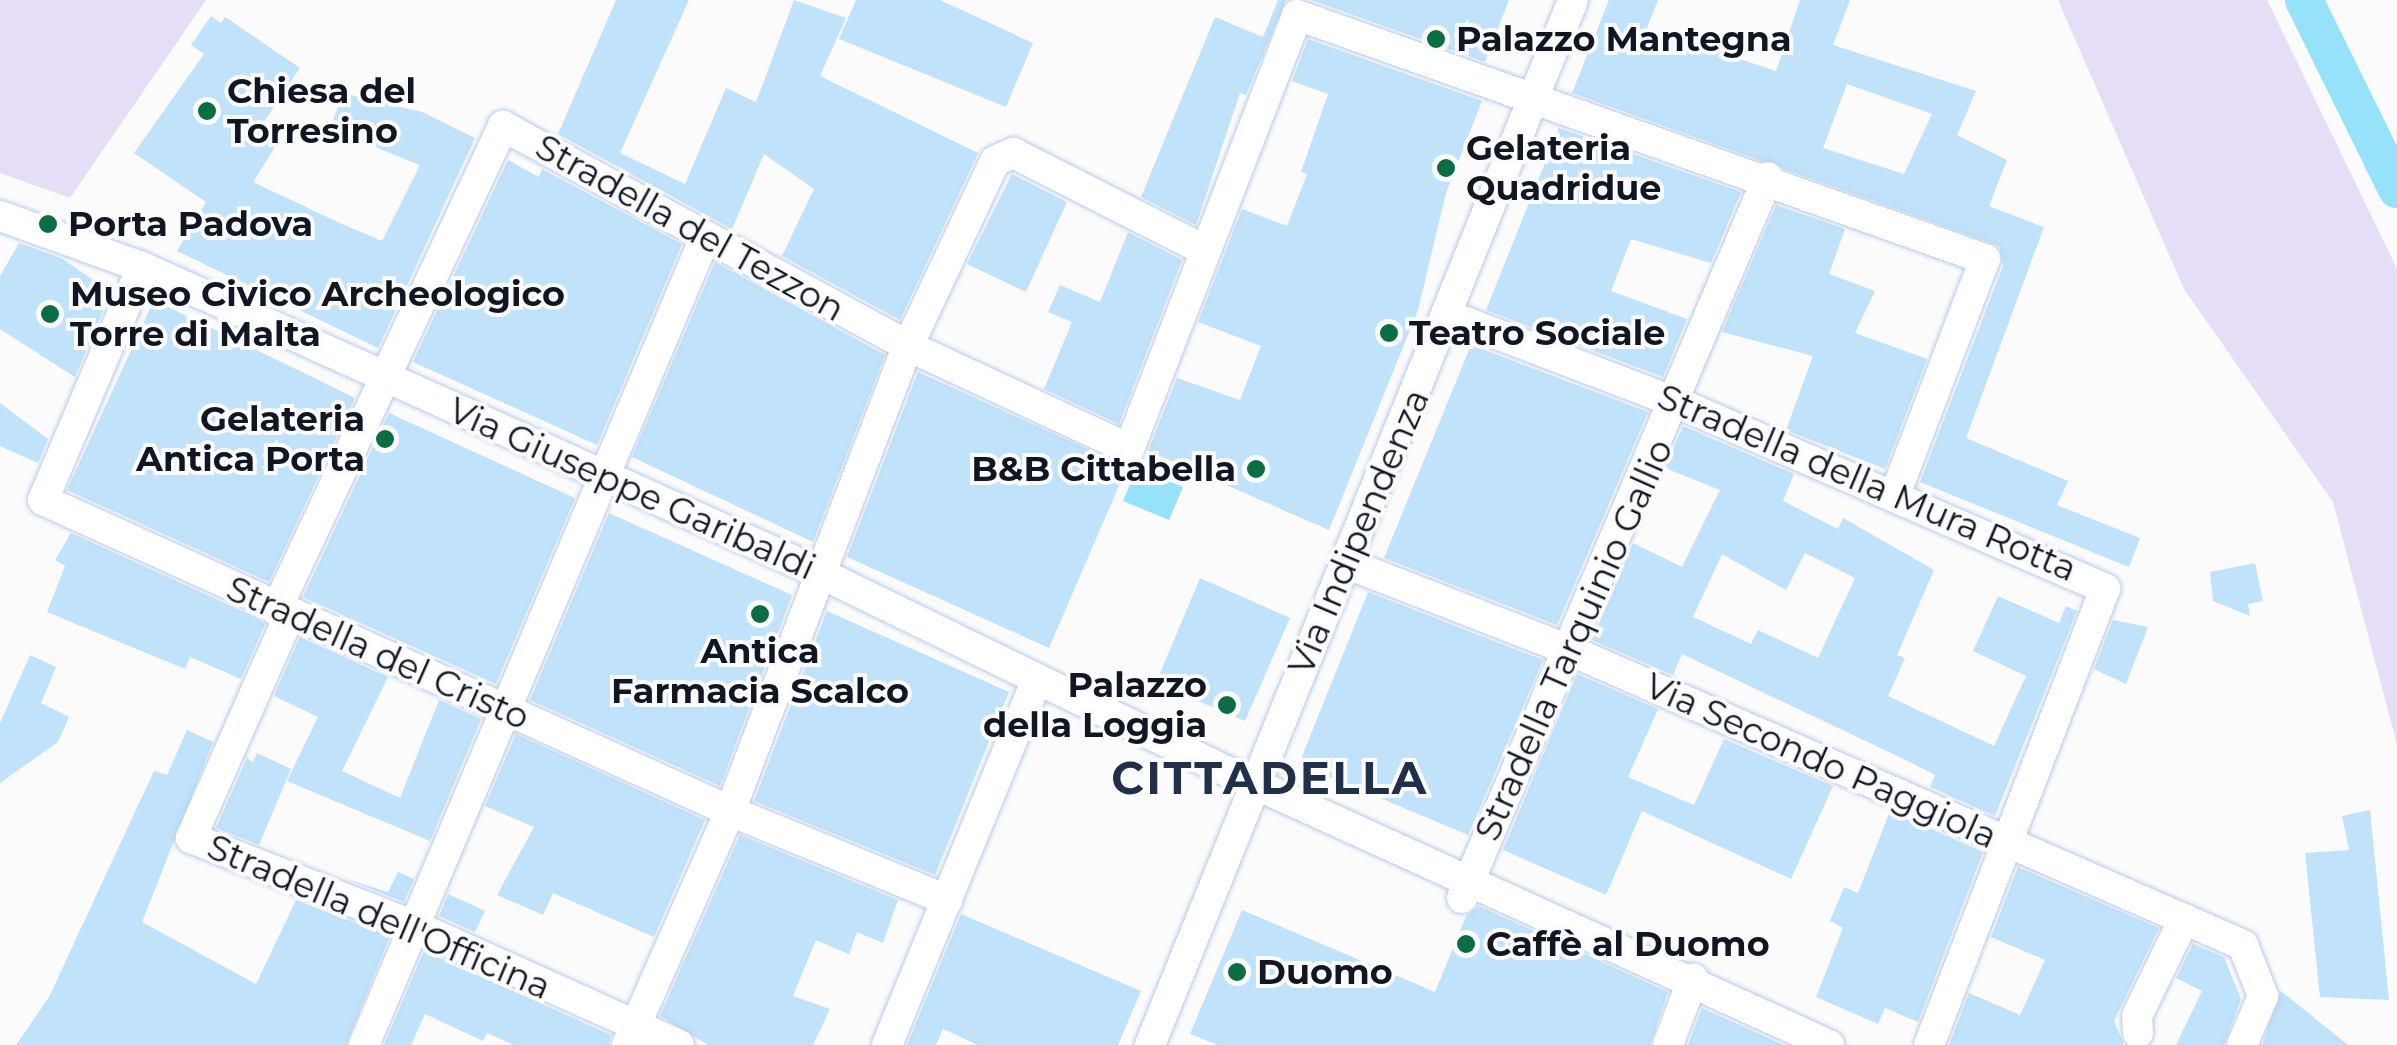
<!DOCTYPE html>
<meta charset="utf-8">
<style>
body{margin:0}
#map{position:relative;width:2397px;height:1045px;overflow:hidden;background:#fbfbfb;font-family:Montserrat,sans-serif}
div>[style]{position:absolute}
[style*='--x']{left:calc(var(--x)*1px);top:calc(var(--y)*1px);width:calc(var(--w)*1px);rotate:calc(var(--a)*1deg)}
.green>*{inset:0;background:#e6ddf6}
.water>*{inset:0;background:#96e2fa}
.canal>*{height:38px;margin:-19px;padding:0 19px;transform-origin:19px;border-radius:19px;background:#96e2fa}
.building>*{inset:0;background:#c0e2fa}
.roads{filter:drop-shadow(0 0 2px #b8cbea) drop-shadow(0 0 2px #b8cbea)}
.street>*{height:30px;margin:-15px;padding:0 15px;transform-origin:15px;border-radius:15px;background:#fff}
.dots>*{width:28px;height:28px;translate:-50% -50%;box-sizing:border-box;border:5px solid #fbfbfb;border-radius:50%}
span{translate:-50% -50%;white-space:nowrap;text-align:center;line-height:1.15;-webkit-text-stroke:8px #fbfbfb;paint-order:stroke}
.poi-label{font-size:35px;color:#111722;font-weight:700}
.left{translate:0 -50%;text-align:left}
.right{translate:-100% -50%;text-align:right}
.street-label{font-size:35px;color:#111722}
.district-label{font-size:45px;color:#212f48;font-weight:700;letter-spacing:2.5px}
</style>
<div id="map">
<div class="green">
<div style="clip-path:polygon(0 0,206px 0,70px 198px,0 173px)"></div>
<div style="clip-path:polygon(2058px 0,2267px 0,2397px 269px,2397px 745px,2333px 502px,2184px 289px)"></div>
</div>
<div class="water">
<div style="clip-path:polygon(1137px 468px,1183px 487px,1169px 520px,1123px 501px)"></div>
</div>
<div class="canal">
<div style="--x:2304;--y:0;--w:211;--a:63.8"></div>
</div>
<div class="building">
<div style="clip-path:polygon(616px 0,689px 0,620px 153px,685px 184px,726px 88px,756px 102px,794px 0,846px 18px,820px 76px,978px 153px,900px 320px,782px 256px,814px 189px,764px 154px,732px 229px,558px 134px)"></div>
<div style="clip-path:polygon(856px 0,940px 0,1033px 43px,1006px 107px,839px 39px)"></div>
<div style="clip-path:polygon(1278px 0,1286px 0,1246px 95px,1240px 93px,1196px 225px,1141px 197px,1215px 17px,1263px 37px)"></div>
<div style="clip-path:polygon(1311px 0,1509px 0,1485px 62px)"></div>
<div style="clip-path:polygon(evenodd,1609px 0,1658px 0,1647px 28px,1776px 71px,1800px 0,1850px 0,1833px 45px,1976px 91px,1957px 135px,2007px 160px,1989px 206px,2044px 227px,1966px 438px,2068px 481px,2057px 505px,2140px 538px,2129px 567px,1920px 482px,2003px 266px,1999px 246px,1572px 93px,1609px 0,1847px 84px,1932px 114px,1904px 174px,1823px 148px,1847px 84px)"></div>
<div style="clip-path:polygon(211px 16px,221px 23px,225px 17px,300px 68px,261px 126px,280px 139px,253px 182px,342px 224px,382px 241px,420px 165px,330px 129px,343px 93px,422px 112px,475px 138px,378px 348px,177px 251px,206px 202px,134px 153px,204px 54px,191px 45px)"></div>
<div style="clip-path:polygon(1308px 39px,1482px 101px,1446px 193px,1418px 310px,1329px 530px,1148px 451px,1177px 378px,1240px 400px,1261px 346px,1198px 322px,1242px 209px,1287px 226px,1307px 174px,1301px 172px,1328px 94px,1292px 81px)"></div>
<div style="clip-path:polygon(1559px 128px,1741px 192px,1711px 263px,1631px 239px,1611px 291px,1687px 319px,1663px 377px,1486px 310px)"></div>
<div style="clip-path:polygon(508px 160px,539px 177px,542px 169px,682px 244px,597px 445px,413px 362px)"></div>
<div style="clip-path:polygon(1012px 174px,1067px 202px,1026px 292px,967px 264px)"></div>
<div style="clip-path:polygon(1776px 205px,1845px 229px,1829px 274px,1875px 291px,1855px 333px,1927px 359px,1885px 469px,1786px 430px,1813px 356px,1722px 332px)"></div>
<div style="clip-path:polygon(1128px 232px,1182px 260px,1119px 424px,1044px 389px,1072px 322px,1048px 312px,1060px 285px,1100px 302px)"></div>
<div style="clip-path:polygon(19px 243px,61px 258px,111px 292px,75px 377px,0 329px,0 276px)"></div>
<div style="clip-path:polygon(715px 262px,885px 355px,813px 542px,632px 457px)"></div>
<div style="clip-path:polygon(154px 300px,355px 398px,269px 582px,67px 490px)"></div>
<div style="clip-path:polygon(1471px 345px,1648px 412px,1557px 625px,1384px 558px)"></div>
<div style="clip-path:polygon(918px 372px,1127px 467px,1049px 648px,847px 557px)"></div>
<div style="clip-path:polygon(0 403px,48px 439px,38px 463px,0 446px)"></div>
<div style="clip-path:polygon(389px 413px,575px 498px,496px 684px,303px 597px)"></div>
<div style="clip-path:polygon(evenodd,1683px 426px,1794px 474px,1783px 501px,1838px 529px,1843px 518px,1934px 570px,1897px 655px,1905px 658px,1888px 696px,1994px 746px,2026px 676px,1973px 651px,1998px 596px,2059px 623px,2066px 606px,2077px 611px,1995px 816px,1930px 787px,1935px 775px,1910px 762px,1682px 654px,1673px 675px,1592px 640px,1633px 543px,1682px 567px,1720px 490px,1665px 468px,1683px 426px,1805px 553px,1855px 578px,1818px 658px,1758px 630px,1751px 644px,1693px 617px,1722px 554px,1786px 590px,1805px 553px)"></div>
<div style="clip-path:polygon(609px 513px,792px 595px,720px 786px,530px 700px)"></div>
<div style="clip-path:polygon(71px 533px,260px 619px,265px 624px,241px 679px,190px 657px,185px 669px,47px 612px,65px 566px,55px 560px)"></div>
<div style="clip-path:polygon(2255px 563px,2263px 601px,2248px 604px,2250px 616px,2213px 601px,2210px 572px)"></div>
<div style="clip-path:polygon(1200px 578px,1290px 618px,1245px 721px,1156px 683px)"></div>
<div style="clip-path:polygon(1368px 592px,1543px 660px,1468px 835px,1299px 764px)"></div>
<div style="clip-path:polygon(827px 611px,1009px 692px,935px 875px,754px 801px)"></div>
<div style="clip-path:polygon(2113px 620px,2148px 627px,2126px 684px,2094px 669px)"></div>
<div style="clip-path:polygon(300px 637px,388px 677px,342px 771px,400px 798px,439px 700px,481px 719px,430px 841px,287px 781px,318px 717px,274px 696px)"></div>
<div style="clip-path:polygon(30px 655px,56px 667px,41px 703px,69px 717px,58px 742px,0 783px,0 723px)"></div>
<div style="clip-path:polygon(1577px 674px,1658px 709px,1628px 777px,1694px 805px,1724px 739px,1833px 786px,1791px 879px,1642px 811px,1606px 895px,1503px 850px)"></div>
<div style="clip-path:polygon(187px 730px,213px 742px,142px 922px,256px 984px,296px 900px,390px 936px,346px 1045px,16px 1045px,49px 997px,154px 771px,167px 775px)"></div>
<div style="clip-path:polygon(516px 734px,705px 820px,654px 937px,553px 893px,543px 915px,497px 895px,534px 827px,485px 806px)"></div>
<div style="clip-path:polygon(257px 753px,291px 769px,259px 845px,216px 828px,247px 758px,253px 762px)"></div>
<div style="clip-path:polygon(2370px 810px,2389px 1000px,2320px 997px,2305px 853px,2349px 850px,2342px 816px)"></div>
<div style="clip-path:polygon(1890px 811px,1983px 852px,1918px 1022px,1885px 1008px,1878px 1024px,1816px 997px,1843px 928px,1830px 921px,1844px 887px,1858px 893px)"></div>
<div style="clip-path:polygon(740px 835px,898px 900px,883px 943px,857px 932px,849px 954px,816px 940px,793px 996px,830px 1009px,813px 1045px,708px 1045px,660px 1016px)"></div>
<div style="clip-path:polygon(2018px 867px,2159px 928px,2114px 1021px,2124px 1045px,1949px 1045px,1969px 993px,2020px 1015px,2045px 960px,1991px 937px)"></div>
<div style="clip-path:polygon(398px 872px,414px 879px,404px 902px,346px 879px,388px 892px)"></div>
<div style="clip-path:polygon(448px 894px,485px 911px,475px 932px,439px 916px)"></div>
<div style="clip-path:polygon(1479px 906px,1668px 992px,1650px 1045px,1218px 1045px,1190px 1034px,1242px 910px,1435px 992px,1466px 916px)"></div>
<div style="clip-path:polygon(961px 914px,1141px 991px,1118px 1045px,978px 1045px,943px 1029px,936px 1045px,907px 1045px)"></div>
<div style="clip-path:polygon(2193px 944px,2224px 957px,2241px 999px,2224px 1045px,2176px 1045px,2202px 991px,2176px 978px)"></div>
<div style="clip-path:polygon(424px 951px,611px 1035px,609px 1045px,514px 1045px,487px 1033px,483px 1041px,425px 1014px,411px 1045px,384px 1045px)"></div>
<div style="clip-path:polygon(2281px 991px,2348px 1045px,2262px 1045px)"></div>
<div style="clip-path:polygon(1702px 1008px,1784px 1045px,1688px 1045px)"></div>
</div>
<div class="roads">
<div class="street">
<div style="--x:0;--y:216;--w:151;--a:19.8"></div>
<div style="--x:142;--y:267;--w:742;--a:24.28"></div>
<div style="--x:818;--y:572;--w:440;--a:26"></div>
<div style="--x:1213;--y:765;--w:677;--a:24.44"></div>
<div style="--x:142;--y:267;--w:253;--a:113"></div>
<div style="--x:43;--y:500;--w:754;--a:24.36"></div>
<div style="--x:730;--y:811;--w:235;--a:22.3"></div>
<div style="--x:1450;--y:316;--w:244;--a:20.9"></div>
<div style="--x:1678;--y:403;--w:466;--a:23.5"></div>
<div style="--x:2105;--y:589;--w:489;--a:111.1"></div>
<div style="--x:1345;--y:563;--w:240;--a:21.2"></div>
<div style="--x:1569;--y:650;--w:736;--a:23.64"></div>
<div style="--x:2243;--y:945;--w:55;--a:68.6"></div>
<div style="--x:2263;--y:996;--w:53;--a:113.2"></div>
<div style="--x:276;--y:610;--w:535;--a:-64.87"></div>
<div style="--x:503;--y:126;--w:461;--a:28.5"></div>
<div style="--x:908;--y:346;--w:244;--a:25"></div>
<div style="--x:1129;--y:449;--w:465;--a:-68.8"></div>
<div style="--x:1297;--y:15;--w:730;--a:19.53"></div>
<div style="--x:1985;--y:259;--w:253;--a:110.9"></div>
<div style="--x:289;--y:616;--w:243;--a:113.8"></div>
<div style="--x:191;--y:838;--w:243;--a:21.5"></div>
<div style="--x:417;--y:927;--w:287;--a:24.2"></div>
<div style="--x:1462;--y:898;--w:783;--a:-67"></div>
<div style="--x:2138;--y:1033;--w:17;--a:-93"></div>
<div style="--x:2137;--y:1016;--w:108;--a:-64.1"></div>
<div style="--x:364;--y:1045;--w:874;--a:-67.1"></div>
<div style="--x:627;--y:1045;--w:256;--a:-66.2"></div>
<div style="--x:730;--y:811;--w:498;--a:-69.1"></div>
<div style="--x:908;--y:346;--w:204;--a:-64.8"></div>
<div style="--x:995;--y:161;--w:20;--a:-24"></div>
<div style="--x:1013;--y:153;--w:212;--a:26.9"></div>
<div style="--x:887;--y:1045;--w:393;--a:-67.7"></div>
<div style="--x:1150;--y:1045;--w:1127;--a:-67.96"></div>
<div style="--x:1668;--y:1045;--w:71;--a:-69.3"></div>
</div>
</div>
<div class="dots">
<div style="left:1436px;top:39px;background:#0b6d43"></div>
<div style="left:207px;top:111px;background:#0b6d43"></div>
<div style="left:1446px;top:168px;background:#0b6d43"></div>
<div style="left:48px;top:224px;background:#0b6d43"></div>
<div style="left:50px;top:314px;background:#0b6d43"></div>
<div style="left:1389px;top:333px;background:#0b6d43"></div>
<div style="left:385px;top:439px;background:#0b6d43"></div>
<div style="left:1256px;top:469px;background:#0b6d43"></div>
<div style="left:760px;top:614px;background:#0b6d43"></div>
<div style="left:1227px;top:705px;background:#0b6d43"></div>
<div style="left:1466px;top:944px;background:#0b6d43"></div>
<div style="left:1237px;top:972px;background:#0b6d43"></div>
</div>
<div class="poi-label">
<span class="left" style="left:1456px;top:39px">Palazzo Mantegna</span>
<span class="left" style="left:227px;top:111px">Chiesa del<br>Torresino</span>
<span class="left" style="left:1466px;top:168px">Gelateria<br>Quadridue</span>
<span class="left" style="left:68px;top:224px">Porta Padova</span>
<span class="left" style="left:70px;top:314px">Museo Civico Archeologico<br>Torre di Malta</span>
<span class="left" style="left:1409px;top:333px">Teatro Sociale</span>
<span class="right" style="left:365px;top:439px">Gelateria<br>Antica Porta</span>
<span class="right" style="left:1236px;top:469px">B&amp;B Cittabella</span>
<span style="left:760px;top:671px">Antica<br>Farmacia Scalco</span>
<span class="right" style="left:1207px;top:705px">Palazzo<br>della Loggia</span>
<span class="left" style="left:1486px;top:944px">Caffè al Duomo</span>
<span class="left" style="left:1257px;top:972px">Duomo</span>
</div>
<div class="street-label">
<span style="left:690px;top:228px;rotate:29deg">Stradella del Tezzon</span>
<span style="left:1867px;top:483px;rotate:23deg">Stradella della Mura Rotta</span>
<span style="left:632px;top:489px;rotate:24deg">Via Giuseppe Garibaldi</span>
<span style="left:1359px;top:532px;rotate:-67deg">Via Indipendenza</span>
<span style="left:1574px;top:640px;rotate:-66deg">Stradella Tarquinio Gallio</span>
<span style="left:378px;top:653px;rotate:24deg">Stradella del Cristo</span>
<span style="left:1821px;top:761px;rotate:24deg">Via Secondo Paggiola</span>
<span style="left:379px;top:917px;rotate:23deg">Stradella dell'Officina</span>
</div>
<div class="district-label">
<span style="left:1270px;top:778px">CITTADELLA</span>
</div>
</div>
